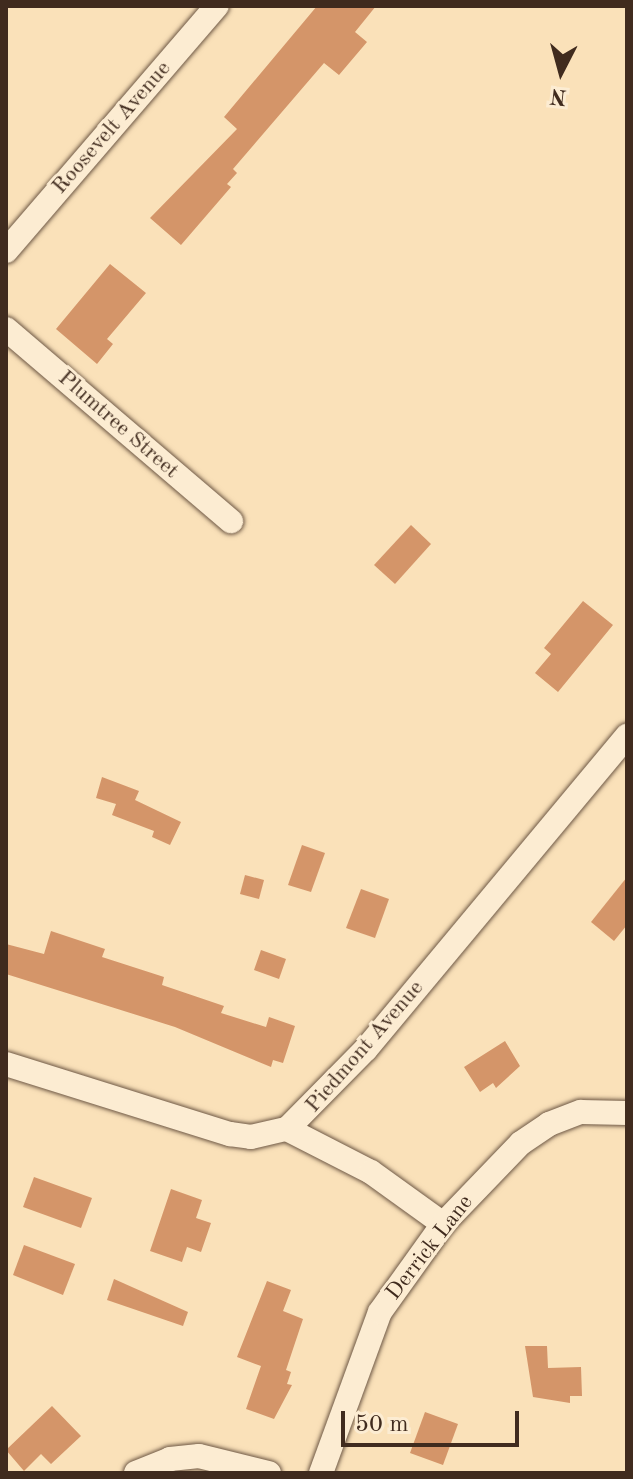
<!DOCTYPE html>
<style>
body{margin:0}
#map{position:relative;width:633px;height:1479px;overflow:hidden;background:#fae1b9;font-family:"Old Standard TT",serif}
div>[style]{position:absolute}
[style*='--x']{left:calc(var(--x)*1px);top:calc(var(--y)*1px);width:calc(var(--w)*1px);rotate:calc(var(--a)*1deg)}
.building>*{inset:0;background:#d49569}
.roads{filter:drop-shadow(0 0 2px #6e5845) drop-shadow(0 0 2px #6e5845)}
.minor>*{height:24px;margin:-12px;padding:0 12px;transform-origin:12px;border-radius:12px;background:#fcecd2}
span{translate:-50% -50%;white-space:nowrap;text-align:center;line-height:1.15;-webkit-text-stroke:6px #fcecd2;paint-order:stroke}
.street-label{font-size:22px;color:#402b1e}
.frame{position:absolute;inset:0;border:8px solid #402b1e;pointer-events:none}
.north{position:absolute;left:521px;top:32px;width:80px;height:80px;-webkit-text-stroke:6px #fcecd2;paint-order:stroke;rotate:186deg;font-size:22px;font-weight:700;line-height:32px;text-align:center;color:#402b1e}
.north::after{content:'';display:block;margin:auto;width:28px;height:36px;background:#402b1e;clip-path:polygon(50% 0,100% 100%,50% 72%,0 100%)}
.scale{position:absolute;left:341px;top:1411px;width:178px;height:36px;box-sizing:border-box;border:4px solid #402b1e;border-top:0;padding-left:10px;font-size:24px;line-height:28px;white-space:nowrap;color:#402b1e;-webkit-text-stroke:6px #fcecd2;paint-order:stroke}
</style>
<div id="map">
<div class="building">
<div style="clip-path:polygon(317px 6px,376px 6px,355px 32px,367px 42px,339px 75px,324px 63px,233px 169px,237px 173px,227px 184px,231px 187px,181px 245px,150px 218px,237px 129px,224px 117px)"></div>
<div style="clip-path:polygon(110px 264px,146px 293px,107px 339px,113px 344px,97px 364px,56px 329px)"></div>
<div style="clip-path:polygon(411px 525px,431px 544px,395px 584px,374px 565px)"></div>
<div style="clip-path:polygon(583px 601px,613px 625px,558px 692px,535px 673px,551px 654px,544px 648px)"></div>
<div style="clip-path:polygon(102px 777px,139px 791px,135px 800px,181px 822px,170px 845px,152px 837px,154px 831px,112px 815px,116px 804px,96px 798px)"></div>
<div style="clip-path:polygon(302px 845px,325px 853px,311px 892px,288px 885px)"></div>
<div style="clip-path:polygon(245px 875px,264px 880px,259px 899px,240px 894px)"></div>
<div style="clip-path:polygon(627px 877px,627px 925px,614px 941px,591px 922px)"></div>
<div style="clip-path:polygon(361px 889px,389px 899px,375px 938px,346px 928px)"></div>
<div style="clip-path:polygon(51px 931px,105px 949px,102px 957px,164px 977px,162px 985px,224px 1006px,221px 1013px,266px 1027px,269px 1017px,295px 1026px,283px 1063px,273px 1060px,271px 1067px,175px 1027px,6px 974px,6px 944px,44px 954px)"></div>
<div style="clip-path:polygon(261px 950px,286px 959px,279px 979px,254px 970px)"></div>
<div style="clip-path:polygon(505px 1041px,520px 1066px,496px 1088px,493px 1083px,480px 1092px,464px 1067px)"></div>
<div style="clip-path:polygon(34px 1177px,92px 1198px,81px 1228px,23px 1207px)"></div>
<div style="clip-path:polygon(171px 1189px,202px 1200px,196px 1218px,211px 1223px,201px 1252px,187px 1247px,182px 1262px,150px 1251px)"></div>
<div style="clip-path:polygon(24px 1245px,75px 1264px,63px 1295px,13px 1275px)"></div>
<div style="clip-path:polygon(114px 1279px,188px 1312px,183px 1326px,107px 1300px)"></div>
<div style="clip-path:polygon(267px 1281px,291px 1290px,283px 1311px,303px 1319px,286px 1370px,291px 1372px,287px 1384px,292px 1385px,274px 1419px,246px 1409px,261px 1366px,237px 1357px)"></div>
<div style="clip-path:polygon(525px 1346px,547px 1346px,548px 1368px,581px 1367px,582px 1396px,570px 1396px,570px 1403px,533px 1397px)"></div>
<div style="clip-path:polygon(52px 1406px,81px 1436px,51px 1464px,41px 1454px,24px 1471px,6px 1450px)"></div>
<div style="clip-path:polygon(425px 1412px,458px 1424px,443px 1465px,410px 1453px)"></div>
</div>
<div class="roads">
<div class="minor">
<div style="--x:6;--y:251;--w:323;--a:-49.3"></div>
<div style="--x:6;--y:329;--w:296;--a:40.5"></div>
<div style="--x:6;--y:1064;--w:235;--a:17.4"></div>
<div style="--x:230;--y:1134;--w:21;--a:8"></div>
<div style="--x:251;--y:1137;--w:37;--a:-13"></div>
<div style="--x:287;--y:1129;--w:112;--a:-45.4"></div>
<div style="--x:366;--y:1049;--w:408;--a:-50.2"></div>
<div style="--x:287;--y:1129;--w:94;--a:27.1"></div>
<div style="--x:371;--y:1172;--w:89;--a:35.8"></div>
<div style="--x:136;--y:1473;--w:37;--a:-22"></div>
<div style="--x:170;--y:1459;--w:29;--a:-6"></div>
<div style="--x:199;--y:1456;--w:72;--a:13.7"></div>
<div style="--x:321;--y:1473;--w:171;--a:-69.9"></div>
<div style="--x:380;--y:1312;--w:108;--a:-54.4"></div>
<div style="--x:443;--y:1224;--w:112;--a:-46.1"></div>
<div style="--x:521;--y:1143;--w:34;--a:-34"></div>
<div style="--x:549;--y:1124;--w:34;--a:-21"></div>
<div style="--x:581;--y:1112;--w:46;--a:1.2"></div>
</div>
</div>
<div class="street-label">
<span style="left:112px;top:128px;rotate:-49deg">Roosevelt Avenue</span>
<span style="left:118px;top:425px;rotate:41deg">Plumtree Street</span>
<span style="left:365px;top:1047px;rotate:-49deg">Piedmont Avenue</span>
<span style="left:430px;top:1248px;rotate:-52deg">Derrick Lane</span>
</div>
<div class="frame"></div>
<div class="north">N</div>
<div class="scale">50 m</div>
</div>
